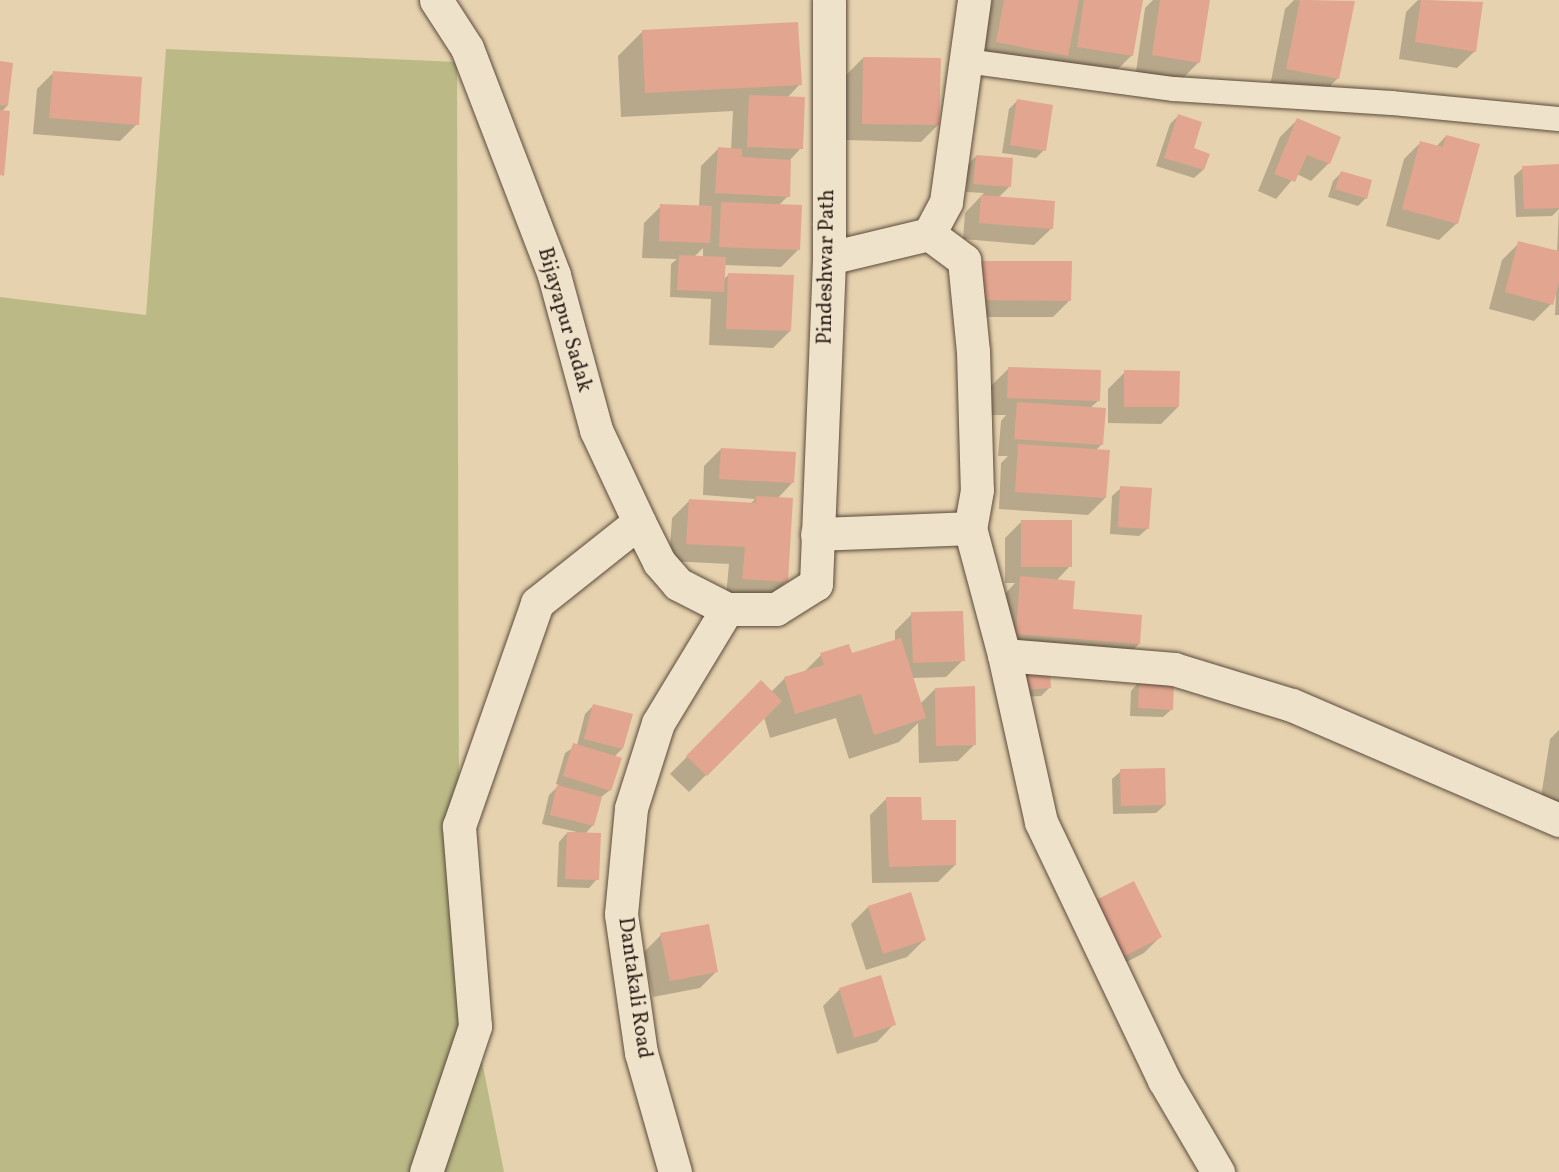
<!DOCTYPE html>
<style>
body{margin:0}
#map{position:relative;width:1559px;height:1172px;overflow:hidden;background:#e6d2ae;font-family:Vollkorn,serif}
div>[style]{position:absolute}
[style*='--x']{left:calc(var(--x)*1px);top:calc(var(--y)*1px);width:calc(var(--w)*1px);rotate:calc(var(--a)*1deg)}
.green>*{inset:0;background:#bbba86}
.shadow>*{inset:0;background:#0003}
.building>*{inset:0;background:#e2a590}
.roads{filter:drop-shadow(0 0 2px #5b4b3d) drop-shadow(0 0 2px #5b4b3d)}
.lane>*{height:24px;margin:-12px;padding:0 12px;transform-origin:12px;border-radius:12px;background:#efe2ca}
.street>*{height:33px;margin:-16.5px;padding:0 16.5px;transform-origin:16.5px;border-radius:16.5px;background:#efe2ca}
span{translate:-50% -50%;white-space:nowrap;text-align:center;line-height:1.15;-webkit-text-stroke:5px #efe2ca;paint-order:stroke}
.street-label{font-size:21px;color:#2d1e17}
</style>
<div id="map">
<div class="green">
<div style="clip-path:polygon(166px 49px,457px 62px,459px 826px,475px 1026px,504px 1172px,0 1172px,0 297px,146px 315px)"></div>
</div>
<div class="shadow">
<div style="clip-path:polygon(992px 0,1141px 0,1132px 55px,1115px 72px,980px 59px)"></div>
<div style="clip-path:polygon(1153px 0,1208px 0,1199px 62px,1182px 79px,1136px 72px,1145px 8px)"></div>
<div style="clip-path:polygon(1294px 0,1353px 2px,1338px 78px,1321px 95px,1270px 86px,1285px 9px)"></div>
<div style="clip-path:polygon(1418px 0,1482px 3px,1475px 51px,1457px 68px,1399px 59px,1406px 12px)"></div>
<div style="clip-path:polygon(evenodd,643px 31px,800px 84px,787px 98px,801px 148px,790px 160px,788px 196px,778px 206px,798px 250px,781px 267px,724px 265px,723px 280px,729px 274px,790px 331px,773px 348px,709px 345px,711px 299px,670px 297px,671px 264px,677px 259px,642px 258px,644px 223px,661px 206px,699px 207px,701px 166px,718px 149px,731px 150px,733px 111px,621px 117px,618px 56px,643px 31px,703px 248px,703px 257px,694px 257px,703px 248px)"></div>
<div style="clip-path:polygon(863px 58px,938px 125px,921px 142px,845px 140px,846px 75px)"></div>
<div style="clip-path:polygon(0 63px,7px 106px,1px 112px,0 177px)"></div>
<div style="clip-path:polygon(54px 72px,137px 124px,120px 141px,33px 134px,37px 89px)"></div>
<div style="clip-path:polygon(1017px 101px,1044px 150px,1036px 158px,1002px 153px,1009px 109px)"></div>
<div style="clip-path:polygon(1178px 116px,1203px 170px,1194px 178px,1156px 166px,1170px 124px)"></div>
<div style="clip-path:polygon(1297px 120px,1339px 138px,1329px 163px,1311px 181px,1297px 174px,1276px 199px,1258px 191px,1280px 137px)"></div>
<div style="clip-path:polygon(1446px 136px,1457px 223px,1439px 240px,1386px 226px,1404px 159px,1421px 142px,1436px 147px)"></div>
<div style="clip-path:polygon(976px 156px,1009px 187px,998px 198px,1052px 228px,1034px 245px,963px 239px,965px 213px,984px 193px,966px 192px,968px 165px)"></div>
<div style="clip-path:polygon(1559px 167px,1559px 315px,1555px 315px,1556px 293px,1551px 304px,1534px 321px,1489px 309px,1502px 260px,1519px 243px,1557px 252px,1559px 209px,1552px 216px,1516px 217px,1514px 176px,1523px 168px)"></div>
<div style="clip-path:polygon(1341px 173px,1366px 198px,1358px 206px,1328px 197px,1333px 181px)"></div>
<div style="clip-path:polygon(963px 279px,1070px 300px,1053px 317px,963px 317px)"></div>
<div style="clip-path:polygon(1008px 369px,1098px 401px,1090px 408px,1102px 444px,1095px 451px,1105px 498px,1088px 515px,999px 509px,1001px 463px,1008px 456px,998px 456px,1001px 421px,1006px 415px,990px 415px,991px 386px)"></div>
<div style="clip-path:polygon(1125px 372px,1178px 407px,1161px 424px,1108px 423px,1108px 389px)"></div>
<div style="clip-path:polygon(721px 449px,792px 483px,777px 499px,787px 581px,770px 598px,726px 596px,729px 564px,669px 561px,672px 518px,689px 501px,750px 504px,755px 499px,703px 495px,704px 466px)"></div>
<div style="clip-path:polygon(1121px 488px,1148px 528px,1139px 536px,1110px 534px,1112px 496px)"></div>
<div style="clip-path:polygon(1022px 521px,1070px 566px,1056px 581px,1071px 611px,1139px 644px,1121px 661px,999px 651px,1004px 595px,1015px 583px,1005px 583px,1005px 538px)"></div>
<div style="clip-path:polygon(912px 614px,963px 660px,946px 677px,912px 678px,920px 704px,935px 689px,975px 744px,958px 761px,919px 763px,918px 723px,899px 742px,849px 759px,836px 718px,770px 738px,764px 717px,689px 792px,670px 774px,761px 682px,771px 692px,784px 679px,803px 673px,821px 655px,852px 655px,895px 642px,895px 631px)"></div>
<div style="clip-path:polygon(1014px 680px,1049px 688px,1041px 696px,1015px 697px)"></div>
<div style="clip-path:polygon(1139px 682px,1172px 709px,1163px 717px,1130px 716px,1131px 691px)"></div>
<div style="clip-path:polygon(593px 706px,622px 749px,614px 757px,610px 790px,600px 798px,593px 825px,585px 834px,597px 879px,589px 888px,557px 887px,559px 842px,567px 833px,577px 832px,542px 824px,549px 795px,559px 785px,556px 784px,565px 753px,577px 745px,585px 714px)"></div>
<div style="clip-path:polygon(1559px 730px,1559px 806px,1540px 804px,1550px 739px)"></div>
<div style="clip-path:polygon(1121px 771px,1165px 805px,1156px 813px,1113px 814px,1112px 779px)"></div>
<div style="clip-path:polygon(887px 798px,921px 822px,955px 865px,938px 882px,872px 883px,870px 815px)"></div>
<div style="clip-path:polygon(868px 907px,924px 940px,907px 957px,866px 970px,851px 924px)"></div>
<div style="clip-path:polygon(1076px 921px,1161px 936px,1144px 953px,1103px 974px)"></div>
<div style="clip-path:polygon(661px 935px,717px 971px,700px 988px,653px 997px,644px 952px)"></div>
<div style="clip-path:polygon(840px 989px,894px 1024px,877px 1042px,837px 1054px,823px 1006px)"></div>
</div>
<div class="building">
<div style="clip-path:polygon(1004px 0,1079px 0,1068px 56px,996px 42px)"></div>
<div style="clip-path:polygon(1084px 0,1143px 0,1133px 56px,1077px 47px)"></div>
<div style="clip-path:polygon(1160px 0,1210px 0,1200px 63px,1152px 55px)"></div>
<div style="clip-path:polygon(1300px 0,1355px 1px,1339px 79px,1286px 69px)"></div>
<div style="clip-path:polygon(1421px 0,1483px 2px,1476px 52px,1415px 42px)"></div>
<div style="clip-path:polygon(798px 22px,802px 85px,645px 93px,642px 30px)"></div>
<div style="clip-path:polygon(863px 57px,941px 58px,939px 125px,862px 124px)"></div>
<div style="clip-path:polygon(0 61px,13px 63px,8px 106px,0 105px)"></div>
<div style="clip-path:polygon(53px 71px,142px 77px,139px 125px,49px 118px)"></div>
<div style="clip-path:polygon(749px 95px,805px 97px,803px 149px,747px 147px)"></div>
<div style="clip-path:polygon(1017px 99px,1053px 105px,1046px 151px,1010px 145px)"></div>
<div style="clip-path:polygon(0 110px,10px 111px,4px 176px,0 175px)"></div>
<div style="clip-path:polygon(1178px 114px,1202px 122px,1194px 148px,1210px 154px,1204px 170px,1164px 158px)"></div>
<div style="clip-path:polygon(1297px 118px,1341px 137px,1330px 164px,1307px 155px,1295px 182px,1274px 174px)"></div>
<div style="clip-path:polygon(1446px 135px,1480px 144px,1458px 224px,1402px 209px,1420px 141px,1443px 147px)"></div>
<div style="clip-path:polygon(718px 147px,742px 149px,742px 157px,791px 160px,790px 197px,715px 193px)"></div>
<div style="clip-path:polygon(976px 155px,1013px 158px,1011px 187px,973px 184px)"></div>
<div style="clip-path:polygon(1559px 164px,1559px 208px,1524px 209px,1522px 166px)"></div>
<div style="clip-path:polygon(1341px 171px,1372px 180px,1367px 199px,1335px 189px)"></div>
<div style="clip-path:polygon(981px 195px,1055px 201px,1053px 229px,979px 223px)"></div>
<div style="clip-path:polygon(721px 202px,802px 205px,800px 250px,719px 247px)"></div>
<div style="clip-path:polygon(660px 204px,712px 206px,710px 243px,659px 241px)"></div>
<div style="clip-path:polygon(1518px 241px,1559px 251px,1559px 282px,1553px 305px,1505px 292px)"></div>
<div style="clip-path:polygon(679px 255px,726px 257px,724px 292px,677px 290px)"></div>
<div style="clip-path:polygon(980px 261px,1072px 261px,1071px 301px,980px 300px)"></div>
<div style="clip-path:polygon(728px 273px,794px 275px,791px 331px,726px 329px)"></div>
<div style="clip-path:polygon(1008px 367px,1101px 370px,1100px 401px,1007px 398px)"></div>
<div style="clip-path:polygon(1124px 370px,1180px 371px,1179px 407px,1124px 407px)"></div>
<div style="clip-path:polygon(1017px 402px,1106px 408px,1103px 445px,1014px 439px)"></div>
<div style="clip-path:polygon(1018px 444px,1110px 450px,1106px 498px,1015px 492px)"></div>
<div style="clip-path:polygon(721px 448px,796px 452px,794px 483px,719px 479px)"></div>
<div style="clip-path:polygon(1120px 486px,1152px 488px,1149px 529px,1118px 527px)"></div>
<div style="clip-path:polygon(756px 496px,793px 498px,788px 582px,742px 579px,745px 547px,686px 544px,689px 499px,756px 503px)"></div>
<div style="clip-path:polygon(1021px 520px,1072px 520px,1072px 567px,1021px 567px)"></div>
<div style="clip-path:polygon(1020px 576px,1075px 581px,1073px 609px,1142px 615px,1140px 644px,1016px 634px)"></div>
<div style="clip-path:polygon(963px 611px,965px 661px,913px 663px,911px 612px)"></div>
<div style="clip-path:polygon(901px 638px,926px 718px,874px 735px,861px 694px,795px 714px,784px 677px,824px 665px,820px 653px,849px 644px,852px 653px)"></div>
<div style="clip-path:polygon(1050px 669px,1051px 688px,1023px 690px,1022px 670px)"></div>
<div style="clip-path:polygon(761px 680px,782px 701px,707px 776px,686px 756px)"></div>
<div style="clip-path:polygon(1139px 681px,1174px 683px,1173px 710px,1138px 708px)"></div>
<div style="clip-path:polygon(975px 686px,976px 745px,936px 746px,935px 688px)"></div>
<div style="clip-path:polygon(593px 704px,633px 714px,623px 749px,584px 739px)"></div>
<div style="clip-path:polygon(573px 743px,622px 758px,611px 791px,563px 776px)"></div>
<div style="clip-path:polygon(1165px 768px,1166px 805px,1121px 806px,1120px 769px)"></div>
<div style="clip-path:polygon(557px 785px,602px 797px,594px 826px,550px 815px)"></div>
<div style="clip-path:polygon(886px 797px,921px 797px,922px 820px,956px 820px,956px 865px,889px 867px)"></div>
<div style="clip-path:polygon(567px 832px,601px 833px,599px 880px,565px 879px)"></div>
<div style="clip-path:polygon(1134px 881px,1162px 937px,1121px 958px,1092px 902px)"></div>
<div style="clip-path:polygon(911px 892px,926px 940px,883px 954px,868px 906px)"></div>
<div style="clip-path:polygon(709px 924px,718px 972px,670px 981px,660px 933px)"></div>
<div style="clip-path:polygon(881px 975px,896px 1025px,854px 1038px,839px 988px)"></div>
</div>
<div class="roads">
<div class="lane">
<div style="--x:966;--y:61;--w:210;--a:7.7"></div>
<div style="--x:1174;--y:89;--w:218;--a:3.7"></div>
<div style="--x:1392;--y:103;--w:168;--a:5.5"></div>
</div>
<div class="street">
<div style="--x:436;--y:0;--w:57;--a:57.1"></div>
<div style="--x:467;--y:48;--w:243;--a:69"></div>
<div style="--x:554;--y:275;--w:161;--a:74.8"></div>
<div style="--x:596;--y:430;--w:102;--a:64.9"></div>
<div style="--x:639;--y:522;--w:45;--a:63.4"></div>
<div style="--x:659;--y:562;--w:29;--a:49"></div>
<div style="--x:678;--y:584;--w:55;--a:27"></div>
<div style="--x:929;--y:234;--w:44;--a:36.6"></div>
<div style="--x:964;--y:260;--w:91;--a:84.4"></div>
<div style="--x:973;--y:351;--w:139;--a:88.4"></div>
<div style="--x:977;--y:490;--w:39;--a:100"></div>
<div style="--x:970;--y:528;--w:131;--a:75"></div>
<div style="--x:1004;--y:655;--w:171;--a:77.5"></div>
<div style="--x:1041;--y:822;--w:286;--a:64.5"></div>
<div style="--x:1164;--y:1080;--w:107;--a:59.6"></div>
<div style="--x:829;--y:258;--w:103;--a:-13.5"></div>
<div style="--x:929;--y:234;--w:36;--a:-62"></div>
<div style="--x:946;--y:202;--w:204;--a:-82.1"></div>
<div style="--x:817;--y:534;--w:153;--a:-2.2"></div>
<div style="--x:1004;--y:655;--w:171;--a:4.7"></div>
<div style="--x:1174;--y:669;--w:123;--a:17"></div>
<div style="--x:1292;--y:705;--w:291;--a:23.3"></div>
<div style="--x:426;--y:1172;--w:154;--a:-71.4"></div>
<div style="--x:475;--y:1026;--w:201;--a:-94.6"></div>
<div style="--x:459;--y:826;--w:236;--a:-70.7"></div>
<div style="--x:537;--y:603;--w:130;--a:-38.5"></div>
<div style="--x:675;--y:1172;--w:124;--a:-105.9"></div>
<div style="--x:641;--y:1053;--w:140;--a:-98.2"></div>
<div style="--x:621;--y:914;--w:106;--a:-84.6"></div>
<div style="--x:631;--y:808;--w:89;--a:-72.4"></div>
<div style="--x:658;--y:723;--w:133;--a:-58.8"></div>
<div style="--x:727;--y:609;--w:49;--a:0"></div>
<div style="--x:776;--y:609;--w:47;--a:-32"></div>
<div style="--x:816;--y:584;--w:326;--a:-87.7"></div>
<div style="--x:829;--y:258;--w:258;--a:-90"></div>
</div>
</div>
<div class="street-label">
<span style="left:827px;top:267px;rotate:-89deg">Pindeshwar Path</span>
<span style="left:564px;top:320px;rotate:74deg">Bijayapur Sadak</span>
<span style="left:634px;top:988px;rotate:82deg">Dantakali Road</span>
</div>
</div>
